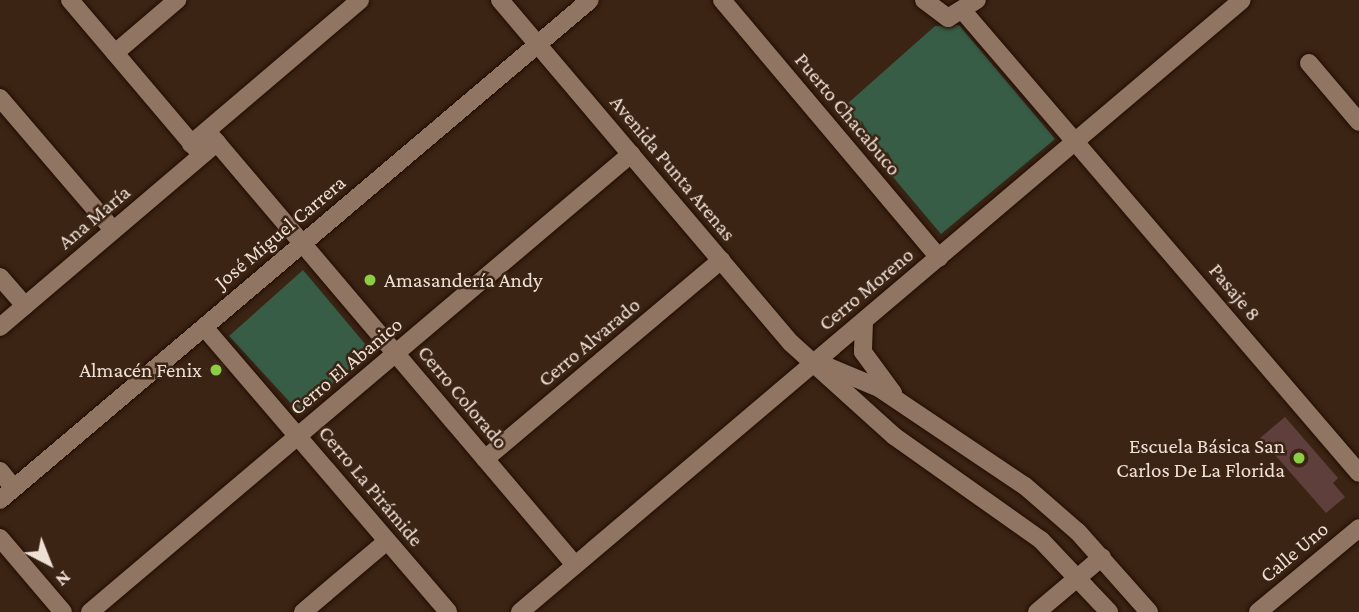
<!DOCTYPE html>
<meta charset="utf-8">
<style>
body{margin:0}
#map{position:relative;width:1359px;height:612px;overflow:hidden;background:#3b2414;font-family:"Crimson Pro",serif}
div>[style]{position:absolute}
[style*='--x']{left:calc(var(--x)*1px);top:calc(var(--y)*1px);width:calc(var(--w)*1px);rotate:calc(var(--a)*1deg)}
.green>*{inset:0;background:#375d47}
.building>*{inset:0;background:#5e3f3c}
.roads{filter:drop-shadow(0 0 2px #210d01) drop-shadow(0 0 2px #210d01)}
.street>*{height:18px;margin:-9px;padding:0 9px;transform-origin:9px;border-radius:9px;background:#907562}
.secondary>*{height:18px;margin:-9px;padding:0 9px;transform-origin:9px;border-radius:9px;background:#907562}
.dots>*{width:19px;height:19px;translate:-50% -50%;box-sizing:border-box;border:4px solid #3b2414;border-radius:50%}
span{translate:-50% -50%;white-space:nowrap;text-align:center;line-height:1.15;-webkit-text-stroke:5px #3b2414;paint-order:stroke}
.street-label{font-size:21px;color:#efe0d6}
.poi-label{font-size:21px;color:#efe0d6}
.left{translate:0 -50%;text-align:left}
.right{translate:-100% -50%;text-align:right}
.north{position:absolute;left:14px;top:528px;width:70px;height:70px;-webkit-text-stroke:5px #3b2414;paint-order:stroke;rotate:138deg;font-size:19px;font-weight:700;line-height:28px;text-align:center;color:#efe0d6}
.north::after{content:'';display:block;margin:auto;width:24px;height:32px;background:#efe0d6;clip-path:polygon(50% 0,100% 100%,50% 72%,0 100%)}
</style>
<div id="map">
<div class="green">
<div style="clip-path:polygon(959px 25px,1055px 139px,941px 234px,838px 112px,935px 26px)"></div>
<div style="clip-path:polygon(303px 270px,371px 351px,299px 412px,229px 336px)"></div>
</div>
<div class="building">
<div style="clip-path:polygon(372px 273px,377px 279px,367px 287px,362px 281px)"></div>
<div style="clip-path:polygon(215px 360px,225px 372px,216px 380px,206px 369px)"></div>
<div style="clip-path:polygon(1285px 417px,1338px 478px,1333px 483px,1345px 497px,1326px 513px,1260px 438px)"></div>
</div>
<div class="roads">
<div class="street">
<div style="--x:70;--y:0;--w:199;--a:49.7"></div>
<div style="--x:722;--y:0;--w:337;--a:49.9"></div>
<div style="--x:924;--y:0;--w:30;--a:37"></div>
<div style="--x:948;--y:18;--w:34;--a:-32"></div>
<div style="--x:963;--y:11;--w:608;--a:49.4"></div>
<div style="--x:115;--y:53;--w:82;--a:-40.5"></div>
<div style="--x:1309;--y:63;--w:77;--a:49.7"></div>
<div style="--x:0;--y:98;--w:174;--a:49.4"></div>
<div style="--x:207;--y:131;--w:569;--a:49.7"></div>
<div style="--x:191;--y:144;--w:222;--a:-40.4"></div>
<div style="--x:0;--y:277;--w:38;--a:49"></div>
<div style="--x:0;--y:327;--w:285;--a:-40.4"></div>
<div style="--x:204;--y:327;--w:375;--a:49.4"></div>
<div style="--x:485;--y:459;--w:309;--a:-40.1"></div>
<div style="--x:0;--y:471;--w:22;--a:51"></div>
<div style="--x:0;--y:538;--w:97;--a:49.6"></div>
<div style="--x:90;--y:612;--w:709;--a:-40.25"></div>
<div style="--x:303;--y:612;--w:110;--a:-40.2"></div>
<div style="--x:520;--y:612;--w:946;--a:-40.29"></div>
<div style="--x:1037;--y:612;--w:85;--a:-40.2"></div>
<div style="--x:1258;--y:612;--w:131;--a:-39.7"></div>
</div>
<div class="secondary">
<div style="--x:500;--y:0;--w:450;--a:49.7"></div>
<div style="--x:791;--y:343;--w:139;--a:42.1"></div>
<div style="--x:894;--y:436;--w:180;--a:35.3"></div>
<div style="--x:1041;--y:540;--w:99;--a:46.6"></div>
<div style="--x:864;--y:321;--w:31;--a:92"></div>
<div style="--x:863;--y:352;--w:51;--a:53.8"></div>
<div style="--x:824;--y:365;--w:60;--a:22.7"></div>
<div style="--x:879;--y:388;--w:176;--a:33.9"></div>
<div style="--x:1025;--y:486;--w:70;--a:41"></div>
<div style="--x:1078;--y:532;--w:107;--a:48.4"></div>
<div style="--x:0;--y:500;--w:773;--a:-40.28"></div>
</div>
</div>
<div class="dots">
<div style="left:370px;top:280px;background:#8bce46"></div>
<div style="left:216px;top:370px;background:#8bce46"></div>
<div style="left:1299px;top:458px;background:#8bce46"></div>
</div>
<div class="street-label">
<span style="left:848px;top:114px;rotate:50deg">Puerto Chacabuco</span>
<span style="left:673px;top:168px;rotate:50deg">Avenida Punta Arenas</span>
<span style="left:94px;top:217px;rotate:-40deg">Ana María</span>
<span style="left:280px;top:232px;rotate:-40deg">José Miguel Carrera</span>
<span style="left:866px;top:289px;rotate:-40deg">Cerro Moreno</span>
<span style="left:1235px;top:292px;rotate:50deg">Pasaje 8</span>
<span style="left:589px;top:342px;rotate:-40deg">Cerro Alvarado</span>
<span style="left:346px;top:366px;rotate:-40deg">Cerro El Abanico</span>
<span style="left:463px;top:397px;rotate:50deg">Cerro Colorado</span>
<span style="left:371px;top:486px;rotate:50deg">Cerro La Pirámide</span>
<span style="left:1294px;top:552px;rotate:-40deg">Calle Uno</span>
</div>
<div class="poi-label">
<span class="left" style="left:384px;top:280px">Amasandería Andy</span>
<span class="right" style="left:202px;top:370px">Almacén Fenix</span>
<span class="right" style="left:1285px;top:458px">Escuela Básica San<br>Carlos De La Florida</span>
</div>
<div class="north">N</div>
</div>
